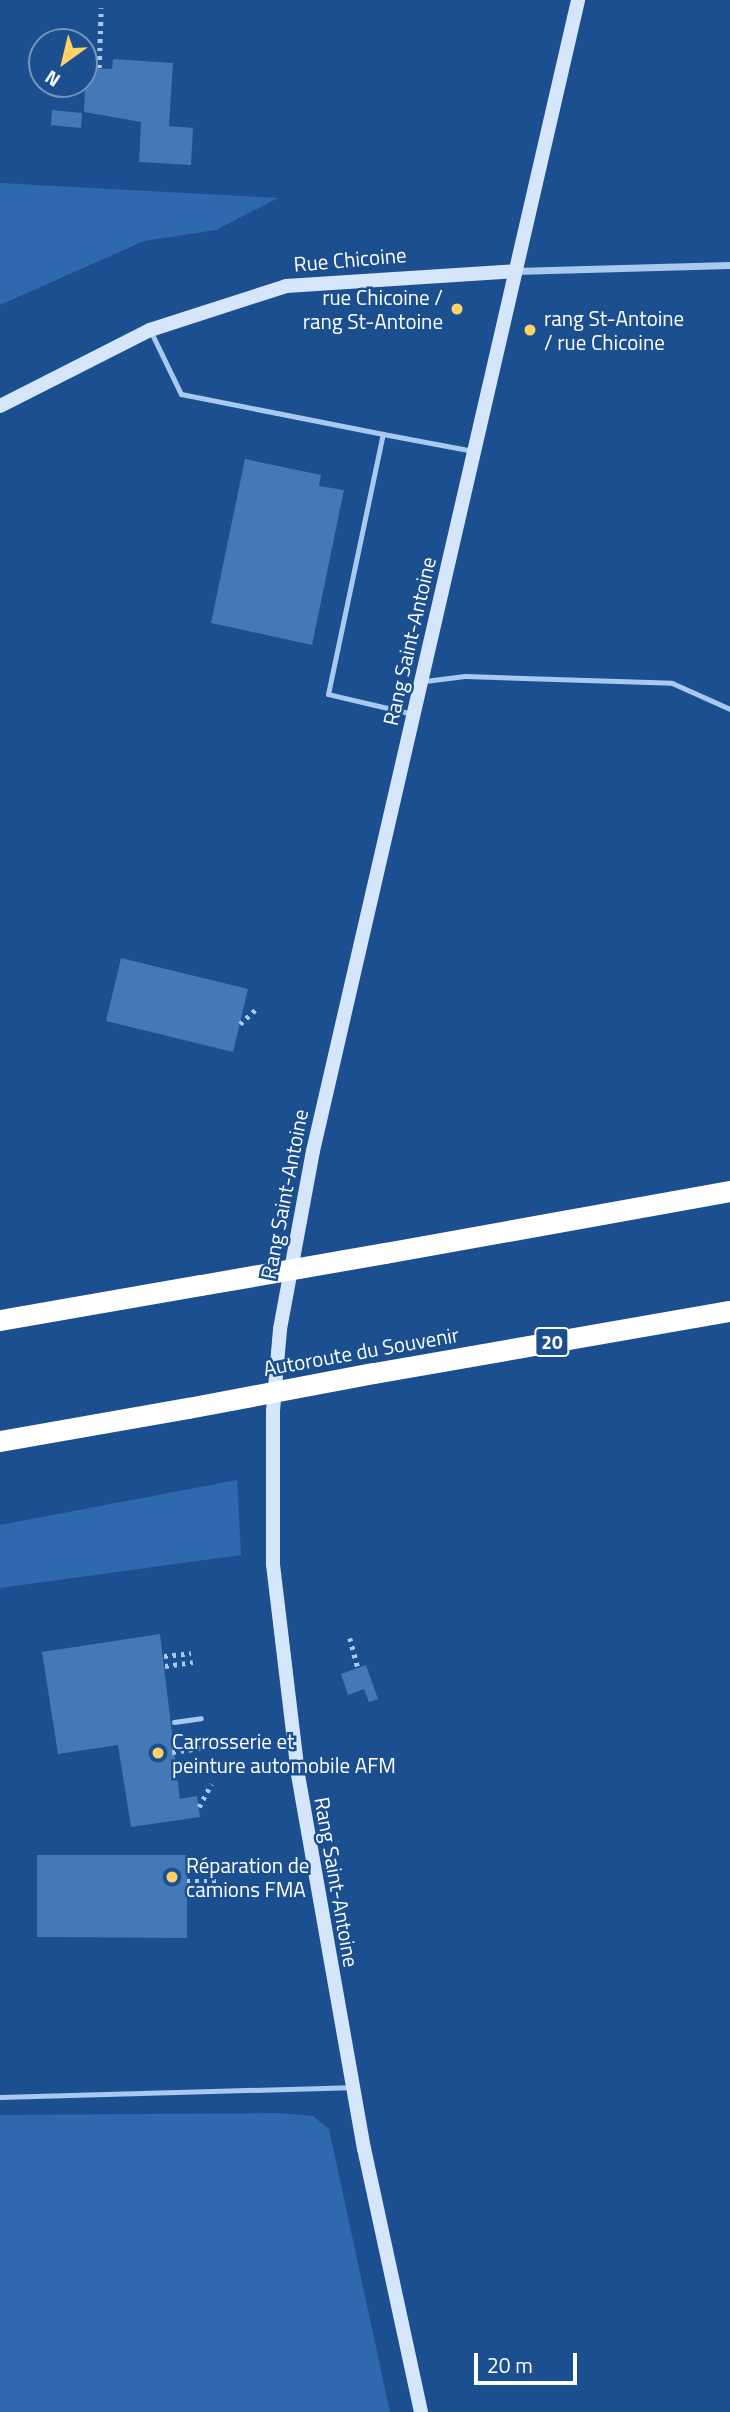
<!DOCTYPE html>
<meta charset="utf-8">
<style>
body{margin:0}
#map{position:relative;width:730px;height:2412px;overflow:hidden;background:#1b4f8f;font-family:"Titillium Web",sans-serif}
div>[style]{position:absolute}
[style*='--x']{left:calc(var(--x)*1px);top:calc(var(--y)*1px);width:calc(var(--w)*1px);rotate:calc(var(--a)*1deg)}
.green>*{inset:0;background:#2e69ad}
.building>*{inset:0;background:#4478b7}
.path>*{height:4.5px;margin-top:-2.25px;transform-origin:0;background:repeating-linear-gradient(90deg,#a9c9ee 0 3.5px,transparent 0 8.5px)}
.lane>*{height:5px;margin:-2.5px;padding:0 2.5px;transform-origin:2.5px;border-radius:2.5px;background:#a9c9ee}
.street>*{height:7px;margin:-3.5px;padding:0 3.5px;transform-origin:3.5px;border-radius:3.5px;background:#a9c9ee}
.secondary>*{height:14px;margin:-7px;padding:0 7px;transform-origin:7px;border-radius:7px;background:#d6e6fa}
.highway>*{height:21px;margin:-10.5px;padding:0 10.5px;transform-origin:10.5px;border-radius:10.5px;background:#fff}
.highway-bridge>*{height:21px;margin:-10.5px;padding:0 10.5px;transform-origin:10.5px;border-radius:10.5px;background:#fff}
.dots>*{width:19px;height:19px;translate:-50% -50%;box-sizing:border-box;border:4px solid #1b4f8f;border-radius:50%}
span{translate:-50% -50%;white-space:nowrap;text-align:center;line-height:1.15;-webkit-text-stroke:5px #1b4f8f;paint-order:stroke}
.shield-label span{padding:2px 5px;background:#1b4f8f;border:2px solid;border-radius:5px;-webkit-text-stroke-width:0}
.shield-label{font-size:19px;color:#fff;font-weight:700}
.street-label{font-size:21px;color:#fff}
.poi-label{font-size:21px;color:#fff}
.right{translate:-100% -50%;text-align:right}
.left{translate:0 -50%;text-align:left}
.north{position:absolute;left:28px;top:28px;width:70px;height:70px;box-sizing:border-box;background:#1b4f8f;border:2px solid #7695bc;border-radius:50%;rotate:214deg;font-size:19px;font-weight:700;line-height:28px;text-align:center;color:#fff}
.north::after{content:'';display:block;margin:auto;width:24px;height:32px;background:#ffd166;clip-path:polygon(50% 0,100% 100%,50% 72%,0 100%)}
.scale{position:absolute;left:474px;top:2353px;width:103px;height:32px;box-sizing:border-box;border:4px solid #fff;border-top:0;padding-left:9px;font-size:21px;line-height:24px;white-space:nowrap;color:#fff;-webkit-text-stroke:5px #1b4f8f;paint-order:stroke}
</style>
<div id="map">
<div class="green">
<div style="clip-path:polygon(0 183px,278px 198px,216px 230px,144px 241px,0 305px)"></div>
<div style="clip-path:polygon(237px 1480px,241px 1555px,0 1588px,0 1525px)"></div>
<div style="clip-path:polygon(280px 2113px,313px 2116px,329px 2129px,390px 2412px,0 2412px,0 2115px)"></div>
</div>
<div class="building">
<div style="clip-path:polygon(113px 59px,173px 63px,169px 126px,193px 128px,191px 165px,139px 162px,141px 122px,84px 112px,86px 68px,112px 69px)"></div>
<div style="clip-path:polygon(52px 110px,82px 113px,81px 128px,51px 125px)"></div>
<div style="clip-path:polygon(245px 459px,321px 475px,319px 486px,344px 490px,312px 645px,211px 623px)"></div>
<div style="clip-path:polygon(121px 958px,248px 989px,233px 1052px,106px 1021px)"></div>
<div style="clip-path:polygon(160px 1634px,180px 1799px,197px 1796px,200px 1817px,131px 1827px,118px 1745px,58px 1754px,42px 1652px)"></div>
<div style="clip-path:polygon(366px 1665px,378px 1699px,369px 1702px,364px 1689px,348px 1695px,341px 1674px)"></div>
<div style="clip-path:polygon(37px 1855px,187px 1855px,187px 1938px,37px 1937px)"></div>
</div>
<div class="path">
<div style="--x:99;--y:68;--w:60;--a:-88.1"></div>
<div style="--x:240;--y:1024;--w:23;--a:-43"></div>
<div style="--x:350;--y:1638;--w:31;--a:75"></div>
<div style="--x:164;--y:1656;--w:27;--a:-6"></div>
<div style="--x:165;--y:1666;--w:28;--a:-8"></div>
<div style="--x:172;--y:1752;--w:34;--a:-8"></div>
<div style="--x:199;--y:1807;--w:26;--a:-62"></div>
<div style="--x:187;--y:1881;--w:33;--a:0"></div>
</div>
<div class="lane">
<div style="--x:150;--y:330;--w:71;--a:64.2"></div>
<div style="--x:181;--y:394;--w:206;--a:11.2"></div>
<div style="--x:425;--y:681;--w:40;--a:-7.1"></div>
<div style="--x:465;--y:676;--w:207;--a:1.9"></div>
<div style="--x:672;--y:683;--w:64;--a:24.1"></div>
<div style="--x:413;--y:714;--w:87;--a:-166.8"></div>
<div style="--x:328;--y:694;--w:266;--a:-78.1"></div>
<div style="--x:383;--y:434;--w:92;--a:10.7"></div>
<div style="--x:174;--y:1722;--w:27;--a:-8"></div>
<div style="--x:0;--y:2097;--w:350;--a:-1.6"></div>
</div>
<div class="street">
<div style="--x:515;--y:271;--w:215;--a:-1.6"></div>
</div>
<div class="secondary">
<div style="--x:0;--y:406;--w:168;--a:-26.9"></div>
<div style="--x:150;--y:330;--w:143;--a:-17.9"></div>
<div style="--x:286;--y:286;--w:229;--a:-3.7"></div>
<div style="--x:421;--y:2412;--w:269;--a:-102.2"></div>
<div style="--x:364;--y:2149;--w:381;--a:-100"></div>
<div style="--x:298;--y:1774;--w:211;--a:-96.8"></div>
<div style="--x:273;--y:1564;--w:153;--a:-90"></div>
<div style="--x:273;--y:1411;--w:82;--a:-85.1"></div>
<div style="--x:280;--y:1329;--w:181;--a:-79.5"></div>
<div style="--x:313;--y:1151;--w:1181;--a:-77.03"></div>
</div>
<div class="highway">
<div style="--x:385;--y:1253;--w:351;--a:-10.2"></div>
<div style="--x:0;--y:1320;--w:204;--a:-9.9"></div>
<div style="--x:374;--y:1373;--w:361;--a:-9.9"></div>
<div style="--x:0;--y:1441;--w:191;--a:-10"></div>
</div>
<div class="highway-bridge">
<div style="--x:201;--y:1285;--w:187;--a:-9.9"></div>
<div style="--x:188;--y:1408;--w:189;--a:-10.7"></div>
</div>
<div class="dots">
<div style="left:457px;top:309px;background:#ffd166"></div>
<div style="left:530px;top:330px;background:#ffd166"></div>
<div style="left:158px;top:1753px;background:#ffd166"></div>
<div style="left:172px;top:1877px;background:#ffd166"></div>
</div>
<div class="shield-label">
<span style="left:552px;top:1342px">20</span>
</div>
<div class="street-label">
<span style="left:350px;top:259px;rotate:-5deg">Rue Chicoine</span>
<span style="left:409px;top:641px;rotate:-77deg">Rang Saint-Antoine</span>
<span style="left:284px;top:1194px;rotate:-79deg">Rang Saint-Antoine</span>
<span style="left:361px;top:1351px;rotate:-10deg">Autoroute du Souvenir</span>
<span style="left:337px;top:1882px;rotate:80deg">Rang Saint-Antoine</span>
</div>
<div class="poi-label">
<span class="right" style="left:443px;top:309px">rue Chicoine /<br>rang St-Antoine</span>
<span class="left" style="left:544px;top:330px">rang St-Antoine<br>/ rue Chicoine</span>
<span class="left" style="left:172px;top:1753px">Carrosserie et<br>peinture automobile AFM</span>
<span class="left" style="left:186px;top:1877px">Réparation de<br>camions FMA</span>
</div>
<div class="north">N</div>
<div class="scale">20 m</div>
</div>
